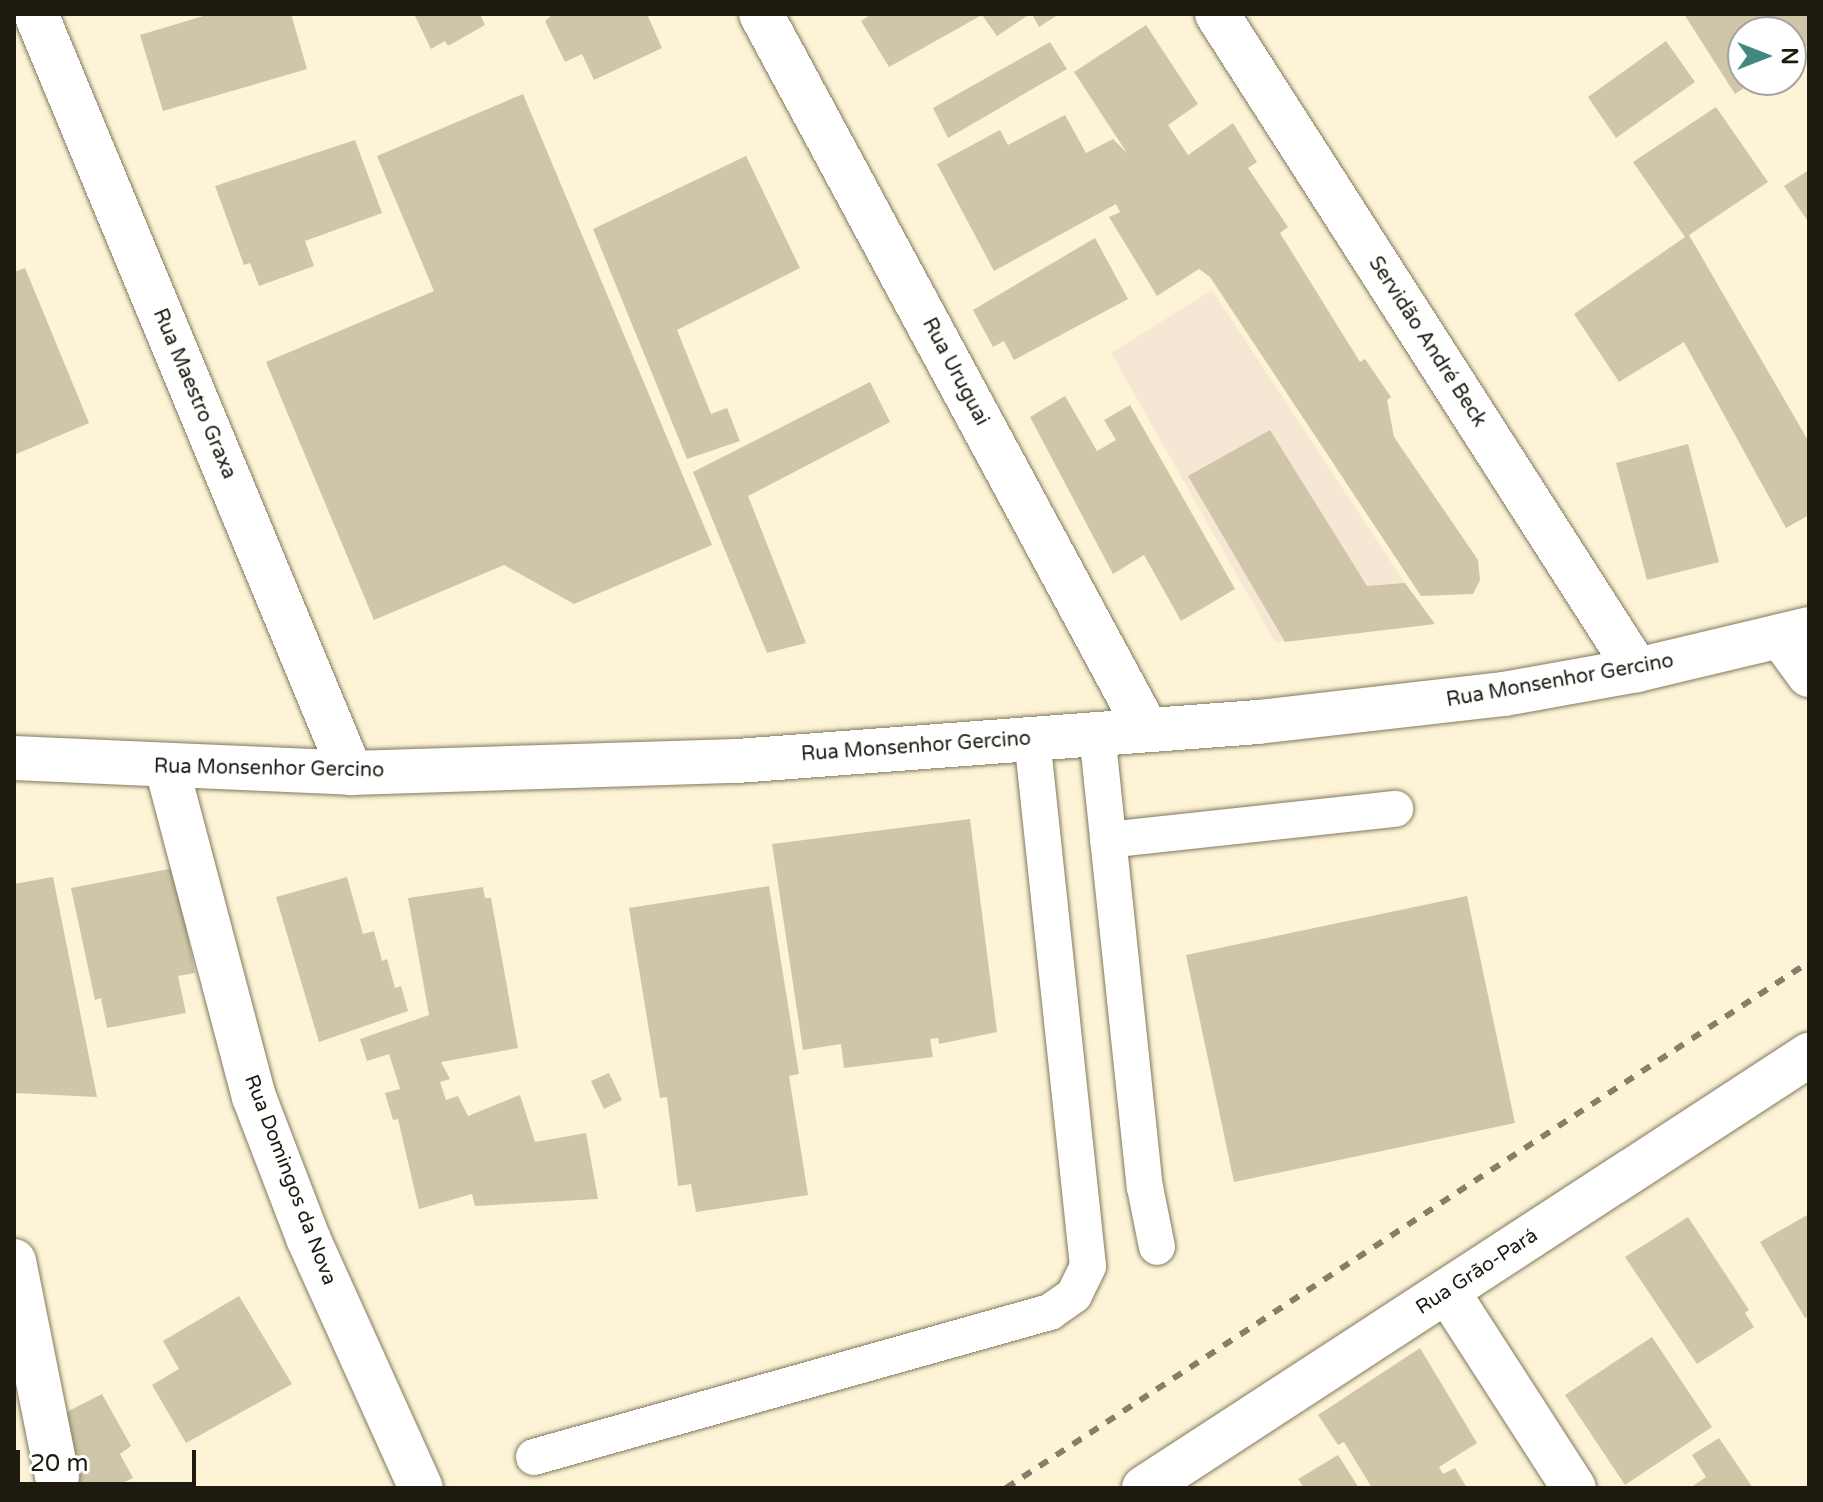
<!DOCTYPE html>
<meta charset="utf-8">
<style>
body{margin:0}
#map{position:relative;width:1823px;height:1502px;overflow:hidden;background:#fdf3d6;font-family:"Varela Round",sans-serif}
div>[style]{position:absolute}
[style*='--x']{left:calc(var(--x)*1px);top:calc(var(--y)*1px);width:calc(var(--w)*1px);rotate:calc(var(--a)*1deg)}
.medical>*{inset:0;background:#f6e7d4}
.building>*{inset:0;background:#cfc6a9}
.roads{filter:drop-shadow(0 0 2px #81795e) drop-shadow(0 0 2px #81795e)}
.service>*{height:36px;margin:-18px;padding:0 18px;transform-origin:18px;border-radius:18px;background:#fff}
.minor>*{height:44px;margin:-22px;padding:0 22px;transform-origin:22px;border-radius:22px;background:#fff}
.secondary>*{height:44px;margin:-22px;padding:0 22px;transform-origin:22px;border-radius:22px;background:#fff}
.primary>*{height:44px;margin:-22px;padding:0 22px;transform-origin:22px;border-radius:22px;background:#fff}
.rail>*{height:6px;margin-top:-3px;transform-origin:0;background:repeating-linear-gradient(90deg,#857e6b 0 10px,transparent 0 20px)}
span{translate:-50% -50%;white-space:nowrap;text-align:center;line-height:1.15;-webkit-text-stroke:8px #fff;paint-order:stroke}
.street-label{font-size:20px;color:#1e1a10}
.frame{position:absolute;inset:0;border:16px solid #1e1a10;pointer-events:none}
.north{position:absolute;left:1727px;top:16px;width:80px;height:80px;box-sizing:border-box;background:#fff;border:2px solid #a5a39f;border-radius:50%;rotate:90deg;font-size:22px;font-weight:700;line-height:32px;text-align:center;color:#1e1a10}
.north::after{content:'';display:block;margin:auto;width:28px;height:36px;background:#42887f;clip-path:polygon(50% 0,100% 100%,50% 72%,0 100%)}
.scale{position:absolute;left:16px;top:1450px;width:180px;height:36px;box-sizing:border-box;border:4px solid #1e1a10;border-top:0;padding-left:10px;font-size:24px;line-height:28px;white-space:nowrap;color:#1e1a10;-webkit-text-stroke:6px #fff;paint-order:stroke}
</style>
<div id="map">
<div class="medical">
<div style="clip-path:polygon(1212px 290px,1405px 583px,1435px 624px,1275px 642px,1111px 353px)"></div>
</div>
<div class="building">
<div style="clip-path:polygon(210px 14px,291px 14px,307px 69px,163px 111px,140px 35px)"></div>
<div style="clip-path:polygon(414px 14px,480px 14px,485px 25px,448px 46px,445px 41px,431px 49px)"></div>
<div style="clip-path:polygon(553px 14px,647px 14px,662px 48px,594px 80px,582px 54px,565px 62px,545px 21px)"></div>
<div style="clip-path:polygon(871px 14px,1030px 14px,997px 36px,982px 15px,889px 67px,861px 21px)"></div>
<div style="clip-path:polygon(1032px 14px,1059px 14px,1039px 27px)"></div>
<div style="clip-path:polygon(1684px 14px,1809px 14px,1809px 45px,1791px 57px,1791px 32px,1743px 32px,1743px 80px,1756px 80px,1735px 94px)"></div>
<div style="clip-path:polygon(1146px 25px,1198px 104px,1168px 125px,1188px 155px,1233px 123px,1257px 162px,1248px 168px,1288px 227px,1280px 233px,1360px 362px,1365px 359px,1391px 397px,1387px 400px,1394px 437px,1478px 560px,1480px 580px,1473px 594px,1421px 596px,1210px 277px,1199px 269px,1157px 296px,1109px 217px,1120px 212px,1116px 204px,994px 271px,937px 164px,1000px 130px,1008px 145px,1065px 115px,1086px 153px,1113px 139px,1127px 153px,1074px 72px)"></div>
<div style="clip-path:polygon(1666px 41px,1695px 82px,1616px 138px,1588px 97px)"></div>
<div style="clip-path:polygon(1050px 42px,1067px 69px,948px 138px,933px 108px)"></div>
<div style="clip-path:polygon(523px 94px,712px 545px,574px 604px,504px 565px,374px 620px,266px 362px,434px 291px,377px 156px)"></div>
<div style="clip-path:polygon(1716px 107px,1768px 182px,1689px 235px,1809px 442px,1809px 515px,1786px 528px,1684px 342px,1619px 382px,1574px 314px,1685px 237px,1633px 162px)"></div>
<div style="clip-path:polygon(355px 140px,382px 213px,305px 241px,314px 266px,259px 286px,250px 263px,244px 265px,215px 186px)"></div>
<div style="clip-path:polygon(746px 156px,800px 268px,677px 330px,711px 414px,727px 408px,740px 441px,687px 459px,593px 229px)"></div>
<div style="clip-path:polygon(1809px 170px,1809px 223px,1784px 186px)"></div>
<div style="clip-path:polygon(1095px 238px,1128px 299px,1014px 360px,1004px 341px,993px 347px,973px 310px)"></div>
<div style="clip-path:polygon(25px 268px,89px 423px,14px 455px,14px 272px)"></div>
<div style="clip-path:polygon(870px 382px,890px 422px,748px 496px,806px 643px,767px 653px,693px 472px)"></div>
<div style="clip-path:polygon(1065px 396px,1097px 451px,1116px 440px,1104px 420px,1130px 405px,1235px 589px,1181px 621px,1144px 555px,1113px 574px,1030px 417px)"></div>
<div style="clip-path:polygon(1270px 430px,1367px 586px,1405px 583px,1435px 624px,1285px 642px,1188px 476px)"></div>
<div style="clip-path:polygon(1688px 444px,1719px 562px,1647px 580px,1616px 463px)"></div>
<div style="clip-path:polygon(970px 819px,997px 1032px,939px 1044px,938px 1038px,930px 1039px,933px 1057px,844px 1068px,841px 1044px,803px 1050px,772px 844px)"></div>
<div style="clip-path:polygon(174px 868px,195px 973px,178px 976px,186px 1013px,107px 1028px,101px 998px,95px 1000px,71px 888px)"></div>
<div style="clip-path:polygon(53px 877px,97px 1097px,14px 1093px,14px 884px)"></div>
<div style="clip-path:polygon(347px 877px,363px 934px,374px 931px,382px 961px,387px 959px,395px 988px,401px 986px,408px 1011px,319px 1042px,276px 897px)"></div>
<div style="clip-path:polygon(769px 886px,799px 1074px,789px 1076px,808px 1195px,696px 1212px,691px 1184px,678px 1186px,667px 1097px,660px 1098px,629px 908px)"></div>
<div style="clip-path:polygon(483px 887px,485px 898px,491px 898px,518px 1048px,441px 1062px,450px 1079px,440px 1082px,446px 1100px,458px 1096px,468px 1116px,520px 1095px,535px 1142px,586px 1133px,598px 1199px,475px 1206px,472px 1194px,419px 1209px,398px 1119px,393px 1120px,385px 1093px,400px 1089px,389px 1054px,367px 1061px,360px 1039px,429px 1015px,408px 898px)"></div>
<div style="clip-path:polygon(1467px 896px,1515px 1123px,1234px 1182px,1186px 955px)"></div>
<div style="clip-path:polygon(609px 1073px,622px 1100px,604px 1109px,591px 1081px)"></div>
<div style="clip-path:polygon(1809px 1214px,1809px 1316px,1805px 1318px,1760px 1242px)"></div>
<div style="clip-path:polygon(1688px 1217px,1749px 1310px,1745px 1313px,1754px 1327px,1697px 1364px,1625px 1257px)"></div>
<div style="clip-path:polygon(239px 1296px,292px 1384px,186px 1443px,152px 1385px,179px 1369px,163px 1341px)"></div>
<div style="clip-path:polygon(1652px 1337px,1712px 1427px,1625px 1485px,1565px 1395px)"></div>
<div style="clip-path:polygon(1420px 1348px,1477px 1443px,1439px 1467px,1443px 1474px,1455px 1468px,1467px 1488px,1372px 1488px,1344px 1442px,1338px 1445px,1318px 1415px)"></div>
<div style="clip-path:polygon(102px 1394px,131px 1446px,120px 1454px,133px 1478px,113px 1488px,72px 1488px,49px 1421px)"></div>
<div style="clip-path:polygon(1719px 1438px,1753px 1488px,1690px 1488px,1706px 1477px,1692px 1455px)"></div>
<div style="clip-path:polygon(1338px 1455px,1359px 1488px,1304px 1488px,1298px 1479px)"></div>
</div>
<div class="roads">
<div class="service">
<div style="--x:1097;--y:733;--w:457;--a:84"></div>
<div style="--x:1145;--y:1187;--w:61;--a:78.7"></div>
<div style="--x:1108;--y:840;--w:289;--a:-6.2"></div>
<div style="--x:534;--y:1457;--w:536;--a:-15.7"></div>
<div style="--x:1050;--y:1312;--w:29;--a:-35"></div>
<div style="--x:1074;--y:1295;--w:32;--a:-64"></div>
<div style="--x:1088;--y:1266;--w:531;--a:-96.05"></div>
</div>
<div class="minor">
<div style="--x:36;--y:14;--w:822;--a:67.46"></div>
<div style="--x:761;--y:14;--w:813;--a:61.67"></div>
<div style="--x:1217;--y:14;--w:779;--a:57.37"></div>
<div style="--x:167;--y:768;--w:340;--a:75.2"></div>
<div style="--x:254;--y:1097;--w:151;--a:69"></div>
<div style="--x:308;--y:1238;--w:274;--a:65.7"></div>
<div style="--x:14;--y:1261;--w:220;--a:78.7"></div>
<div style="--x:1447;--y:1291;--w:234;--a:57.2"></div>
<div style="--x:1144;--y:1488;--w:794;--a:-33.07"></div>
</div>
<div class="secondary">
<div style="--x:1782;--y:638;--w:46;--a:53.9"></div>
</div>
<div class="primary">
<div style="--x:14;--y:758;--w:337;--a:2.5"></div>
<div style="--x:351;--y:773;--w:386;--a:-1.8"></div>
<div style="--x:737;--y:761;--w:522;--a:-4.28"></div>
<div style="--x:1258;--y:722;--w:248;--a:-6.5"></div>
<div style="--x:1504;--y:694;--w:135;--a:-10.2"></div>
<div style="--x:1637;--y:670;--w:177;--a:-13.4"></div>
</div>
</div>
<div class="rail">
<div style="--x:1006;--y:1488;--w:960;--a:-33.23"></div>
</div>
<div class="street-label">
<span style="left:1427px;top:342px;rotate:57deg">Servidão André Beck</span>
<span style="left:955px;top:372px;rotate:62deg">Rua Uruguai</span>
<span style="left:194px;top:394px;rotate:67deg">Rua Maestro Graxa</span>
<span style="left:1560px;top:681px;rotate:-10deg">Rua Monsenhor Gercino</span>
<span style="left:916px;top:747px;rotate:-4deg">Rua Monsenhor Gercino</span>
<span style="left:269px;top:769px;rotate:1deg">Rua Monsenhor Gercino</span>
<span style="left:290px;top:1180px;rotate:69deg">Rua Domingos da Nova</span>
<span style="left:1477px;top:1272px;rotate:-33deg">Rua Grão-Pará</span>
</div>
<div class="frame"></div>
<div class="north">N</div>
<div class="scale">20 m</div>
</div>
